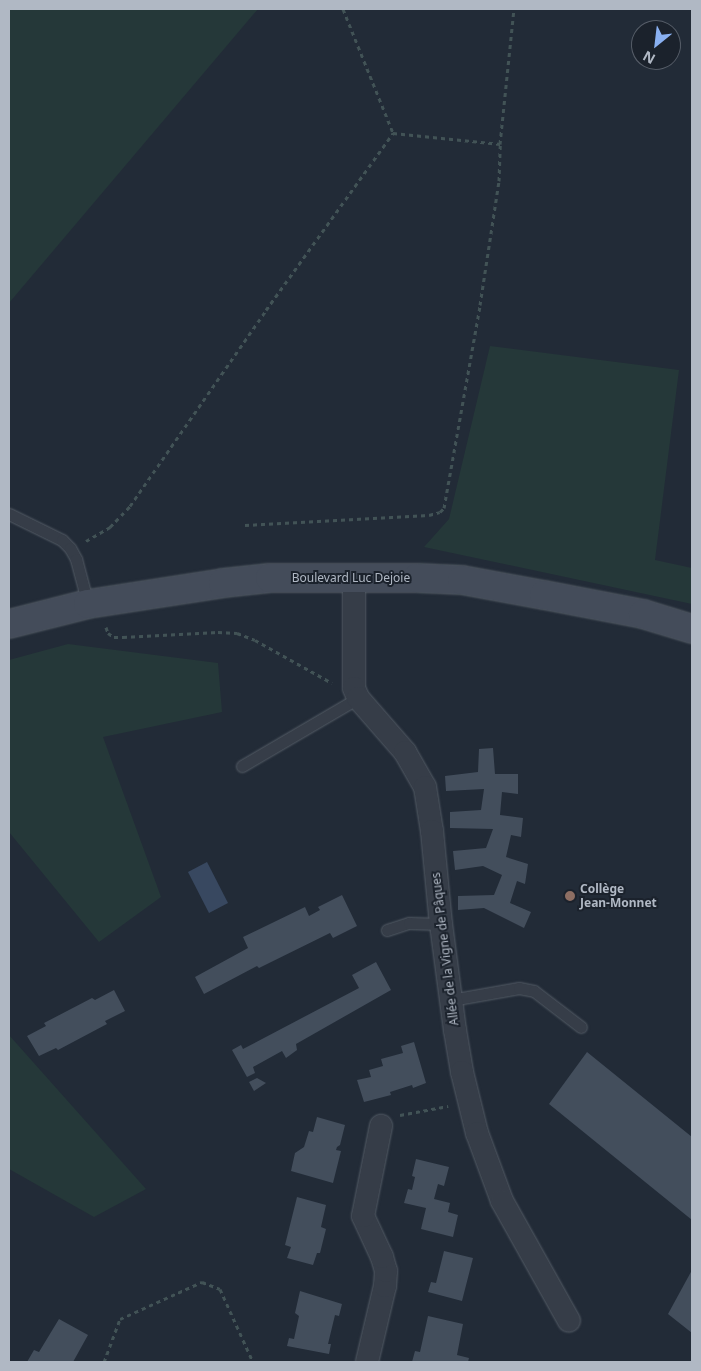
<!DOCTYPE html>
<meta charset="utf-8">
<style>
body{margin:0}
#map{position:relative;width:701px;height:1371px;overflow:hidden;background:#222b37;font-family:"Noto Sans",sans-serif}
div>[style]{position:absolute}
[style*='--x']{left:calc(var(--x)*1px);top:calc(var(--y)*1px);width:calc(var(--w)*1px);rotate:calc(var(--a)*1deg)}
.green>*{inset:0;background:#253839}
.water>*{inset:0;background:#384860}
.building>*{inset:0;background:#434e5c}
.path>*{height:3px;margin-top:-1.5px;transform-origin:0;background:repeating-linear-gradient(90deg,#425356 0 4px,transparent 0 8px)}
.roads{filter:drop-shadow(0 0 1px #535b65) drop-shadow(0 0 1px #535b65)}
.service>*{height:11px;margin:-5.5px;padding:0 5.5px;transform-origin:5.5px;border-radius:5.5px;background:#363d48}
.minor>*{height:22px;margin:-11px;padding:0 11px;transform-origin:11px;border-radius:11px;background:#363d48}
.secondary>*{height:28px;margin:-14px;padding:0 14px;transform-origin:14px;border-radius:14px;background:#444c5a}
.dots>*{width:14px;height:14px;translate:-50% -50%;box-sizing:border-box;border:2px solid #1b222c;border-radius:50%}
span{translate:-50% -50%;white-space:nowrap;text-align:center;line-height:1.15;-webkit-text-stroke:4px #1b222c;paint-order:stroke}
.street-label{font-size:12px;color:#b0b8c4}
.poi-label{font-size:12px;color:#b0b8c4;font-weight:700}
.left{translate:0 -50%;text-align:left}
.frame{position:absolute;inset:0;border:10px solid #b0b8c4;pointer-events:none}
.north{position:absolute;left:631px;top:20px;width:50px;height:50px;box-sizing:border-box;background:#1b222c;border:1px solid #575e69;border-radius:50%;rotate:209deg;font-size:14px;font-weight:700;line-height:20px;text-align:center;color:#b0b8c4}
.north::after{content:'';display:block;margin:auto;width:18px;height:22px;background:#89b0f1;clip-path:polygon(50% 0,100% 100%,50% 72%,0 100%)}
</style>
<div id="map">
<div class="green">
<div style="clip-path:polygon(9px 9px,258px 9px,9px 303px)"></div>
<div style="clip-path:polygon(490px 346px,679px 370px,655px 560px,692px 568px,692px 604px,424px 547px,449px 519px)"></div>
<div style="clip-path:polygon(68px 644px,218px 663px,222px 712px,103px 737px,161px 897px,99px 942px,9px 832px,9px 660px)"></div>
<div style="clip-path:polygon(9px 1035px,146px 1189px,94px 1217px,9px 1169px)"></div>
</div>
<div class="water">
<div style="clip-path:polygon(207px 862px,228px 903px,209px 913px,188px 872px)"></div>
</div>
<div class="building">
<div style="clip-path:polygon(493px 748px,495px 774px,518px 774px,518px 794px,502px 792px,500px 815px,523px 818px,521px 837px,511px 835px,506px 857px,528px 864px,525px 884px,517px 881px,510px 903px,531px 912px,524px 928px,484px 908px,458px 910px,458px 896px,494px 895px,502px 875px,483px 866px,455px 870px,453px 851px,486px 848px,493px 829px,450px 828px,450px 812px,481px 810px,484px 789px,446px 791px,445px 776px,478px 772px,479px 749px)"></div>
<div style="clip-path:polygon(342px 895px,357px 926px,333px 938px,330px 933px,259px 968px,257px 966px,204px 994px,195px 977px,248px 948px,243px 937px,305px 907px,309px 916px,320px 910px,318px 907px)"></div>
<div style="clip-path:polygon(376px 962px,391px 990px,296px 1044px,297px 1050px,286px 1058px,282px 1051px,253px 1067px,255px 1073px,247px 1077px,232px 1050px,241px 1045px,243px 1049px,359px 988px,352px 975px)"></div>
<div style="clip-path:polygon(114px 990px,125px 1011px,105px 1021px,107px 1024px,58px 1050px,56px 1048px,39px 1056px,27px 1036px,46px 1026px,44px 1023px,92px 998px,95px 1000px)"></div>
<div style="clip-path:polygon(414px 1042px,426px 1083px,413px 1088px,412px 1085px,390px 1092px,391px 1095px,364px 1102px,357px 1080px,371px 1077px,369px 1070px,383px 1066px,381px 1059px,403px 1053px,401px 1046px)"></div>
<div style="clip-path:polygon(587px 1052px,692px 1137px,692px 1220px,549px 1104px)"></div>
<div style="clip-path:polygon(257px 1078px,266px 1083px,254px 1091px,249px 1082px)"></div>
<div style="clip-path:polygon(317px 1117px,345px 1125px,340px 1145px,337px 1147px,336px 1150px,341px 1151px,333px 1183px,291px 1171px,295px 1153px,304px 1147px,309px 1131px,313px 1132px)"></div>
<div style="clip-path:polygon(416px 1159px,449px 1167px,444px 1186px,438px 1184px,434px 1199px,450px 1203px,448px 1212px,458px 1215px,453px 1237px,421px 1229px,426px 1208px,404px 1203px,408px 1189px,412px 1190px,415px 1177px,412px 1176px)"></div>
<div style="clip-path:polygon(297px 1197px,326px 1205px,321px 1227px,326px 1229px,320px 1253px,317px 1253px,313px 1265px,287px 1258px,291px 1247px,285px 1245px)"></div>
<div style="clip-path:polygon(444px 1251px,473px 1258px,462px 1301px,428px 1292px,431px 1282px,436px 1283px)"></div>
<div style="clip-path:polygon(692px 1270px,692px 1333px,668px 1314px)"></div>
<div style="clip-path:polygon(300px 1291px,342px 1304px,339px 1316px,335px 1315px,328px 1344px,331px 1344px,329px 1354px,287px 1346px,289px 1338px,294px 1339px,299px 1316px,295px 1313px)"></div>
<div style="clip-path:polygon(428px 1316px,463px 1324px,457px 1355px,469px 1358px,468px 1362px,412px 1362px,415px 1351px,420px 1352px)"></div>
<div style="clip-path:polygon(59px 1319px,88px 1335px,73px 1362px,27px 1362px,34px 1350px,39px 1352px)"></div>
</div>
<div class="path">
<div style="--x:343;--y:9;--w:134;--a:68"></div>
<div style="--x:245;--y:525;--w:184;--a:-3.1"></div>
<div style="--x:429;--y:515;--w:11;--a:-15"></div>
<div style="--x:440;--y:512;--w:6;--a:-45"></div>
<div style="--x:444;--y:508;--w:206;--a:-79.9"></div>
<div style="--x:480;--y:305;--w:125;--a:-81.3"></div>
<div style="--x:499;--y:181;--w:37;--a:-88"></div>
<div style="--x:500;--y:144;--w:136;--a:-84.1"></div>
<div style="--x:86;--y:541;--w:28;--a:-30"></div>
<div style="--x:110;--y:527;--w:29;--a:-46"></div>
<div style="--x:130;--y:506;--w:239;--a:-55.2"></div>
<div style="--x:266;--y:310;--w:218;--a:-54.3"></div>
<div style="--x:393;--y:133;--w:108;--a:5.9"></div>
<div style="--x:106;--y:627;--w:6;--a:72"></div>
<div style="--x:108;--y:633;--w:7;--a:34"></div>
<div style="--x:114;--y:637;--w:9;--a:0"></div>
<div style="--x:123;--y:637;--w:95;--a:-3"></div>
<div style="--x:218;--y:632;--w:19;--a:3"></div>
<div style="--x:237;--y:633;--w:19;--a:21"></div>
<div style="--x:255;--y:640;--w:88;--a:29.2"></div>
<div style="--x:400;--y:1115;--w:49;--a:-10.6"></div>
<div style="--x:104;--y:1362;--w:46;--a:-69.6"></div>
<div style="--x:120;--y:1319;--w:90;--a:-24.3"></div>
<div style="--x:202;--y:1282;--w:19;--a:21"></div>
<div style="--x:220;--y:1289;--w:80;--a:65.7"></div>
</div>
<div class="roads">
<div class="service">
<div style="--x:9;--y:514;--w:59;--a:26.1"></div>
<div style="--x:62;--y:540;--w:11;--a:45"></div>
<div style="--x:70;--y:548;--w:13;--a:61"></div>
<div style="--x:76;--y:559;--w:47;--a:75.1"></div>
<div style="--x:242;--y:766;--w:134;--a:-30.4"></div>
<div style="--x:387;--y:930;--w:23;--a:-18"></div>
<div style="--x:409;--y:923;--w:32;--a:2"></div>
<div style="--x:451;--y:1000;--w:69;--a:-10"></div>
<div style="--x:519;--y:988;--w:15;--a:11"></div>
<div style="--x:534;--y:991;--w:59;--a:37.5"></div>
</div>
<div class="minor">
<div style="--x:354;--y:578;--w:110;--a:90"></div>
<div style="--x:354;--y:688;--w:11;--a:68"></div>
<div style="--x:358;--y:698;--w:72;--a:49"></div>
<div style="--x:405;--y:752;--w:40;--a:60.3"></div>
<div style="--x:425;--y:787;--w:45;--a:81"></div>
<div style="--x:432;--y:831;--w:93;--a:84.5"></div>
<div style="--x:441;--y:924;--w:107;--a:82.5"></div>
<div style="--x:455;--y:1030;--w:43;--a:80.5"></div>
<div style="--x:462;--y:1072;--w:63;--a:76.2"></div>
<div style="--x:477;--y:1133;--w:72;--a:69.8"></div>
<div style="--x:502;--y:1201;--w:137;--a:60.8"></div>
<div style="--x:367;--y:1362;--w:78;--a:-76.7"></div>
<div style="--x:385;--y:1286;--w:15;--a:-86"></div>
<div style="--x:386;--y:1271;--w:15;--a:-106"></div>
<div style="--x:382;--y:1257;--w:45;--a:-114.9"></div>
<div style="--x:363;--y:1216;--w:92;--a:-78.7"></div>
</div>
<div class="secondary">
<div style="--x:9;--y:624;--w:81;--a:-14.2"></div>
<div style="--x:88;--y:604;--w:137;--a:-8.8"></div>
<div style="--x:223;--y:583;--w:47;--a:-6.1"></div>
<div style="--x:270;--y:578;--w:147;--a:0"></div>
<div style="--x:417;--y:578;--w:45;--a:2.5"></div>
<div style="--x:462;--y:580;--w:83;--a:10.4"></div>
<div style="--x:544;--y:595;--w:101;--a:10.9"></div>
<div style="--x:643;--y:614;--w:51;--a:17"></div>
</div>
</div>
<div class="dots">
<div style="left:570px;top:896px;background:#8d6e63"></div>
</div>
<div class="street-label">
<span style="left:351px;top:578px">Boulevard Luc Dejoie</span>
<span style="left:445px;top:949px;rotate:-97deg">Allée de la Vigne de Pâques</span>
</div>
<div class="poi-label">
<span class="left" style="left:580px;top:896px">Collège<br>Jean-Monnet</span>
</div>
<div class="frame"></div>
<div class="north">N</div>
</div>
